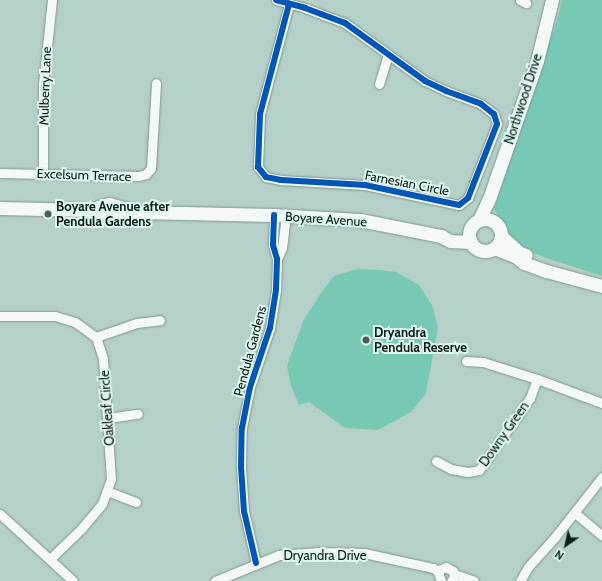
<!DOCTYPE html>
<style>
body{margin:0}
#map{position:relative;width:602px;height:581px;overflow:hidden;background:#b4d0c8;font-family:Cabin,sans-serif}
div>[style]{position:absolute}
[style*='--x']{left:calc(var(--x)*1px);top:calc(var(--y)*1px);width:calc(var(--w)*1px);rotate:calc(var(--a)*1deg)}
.green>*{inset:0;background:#77c9b5}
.roads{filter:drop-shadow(0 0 1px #829892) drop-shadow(0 0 1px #829892)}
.street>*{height:9px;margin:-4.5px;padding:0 4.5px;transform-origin:4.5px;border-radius:4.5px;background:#f4f8f7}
.secondary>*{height:13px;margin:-6.5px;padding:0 6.5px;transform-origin:6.5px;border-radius:6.5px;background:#f4f8f7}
.secondary>.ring{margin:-6.5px;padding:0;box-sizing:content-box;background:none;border:13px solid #f4f8f7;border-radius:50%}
.cycleway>*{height:6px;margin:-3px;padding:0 3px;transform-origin:3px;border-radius:3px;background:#0057b8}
.dots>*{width:11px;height:11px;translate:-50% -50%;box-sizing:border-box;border:2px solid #ddf6ee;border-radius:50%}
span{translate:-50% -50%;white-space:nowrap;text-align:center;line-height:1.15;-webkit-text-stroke:4px #ddf6ee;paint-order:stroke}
.street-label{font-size:13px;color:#0c1f1a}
.poi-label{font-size:13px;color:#0c1f1a;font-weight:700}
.left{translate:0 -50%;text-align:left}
.north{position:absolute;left:546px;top:525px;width:40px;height:40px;-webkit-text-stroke:3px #ddf6ee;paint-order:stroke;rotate:214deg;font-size:11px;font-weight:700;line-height:16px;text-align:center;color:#0c1f1a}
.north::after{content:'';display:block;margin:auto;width:14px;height:18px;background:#0c1f1a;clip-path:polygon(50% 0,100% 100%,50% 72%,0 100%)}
</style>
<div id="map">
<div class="green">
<div style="clip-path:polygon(562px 0,602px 0,602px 276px,546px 258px,517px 246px,494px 209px,558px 17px)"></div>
<div style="clip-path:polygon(357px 269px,379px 270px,396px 272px,419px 285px,432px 305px,438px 327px,426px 393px,411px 412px,378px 430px,345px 428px,309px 402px,299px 405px,291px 386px,287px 366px,303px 321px,321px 293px,334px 276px)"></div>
</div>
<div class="roads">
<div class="street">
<div style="--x:276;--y:0;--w:30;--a:15"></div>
<div style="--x:305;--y:8;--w:43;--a:20.6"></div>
<div style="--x:345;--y:23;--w:99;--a:35.9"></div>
<div style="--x:425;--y:81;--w:23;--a:25"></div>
<div style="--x:446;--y:91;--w:37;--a:20"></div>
<div style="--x:481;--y:104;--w:16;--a:38"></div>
<div style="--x:494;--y:114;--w:10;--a:73"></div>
<div style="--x:497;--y:124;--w:79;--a:111.4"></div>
<div style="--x:468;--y:198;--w:11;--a:142"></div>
<div style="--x:459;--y:205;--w:96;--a:-168"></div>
<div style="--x:365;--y:185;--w:84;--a:-176.6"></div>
<div style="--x:281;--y:180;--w:15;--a:-169"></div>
<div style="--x:266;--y:177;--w:13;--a:-129"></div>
<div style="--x:258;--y:167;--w:53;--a:-87.8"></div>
<div style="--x:260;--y:114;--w:114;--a:-75.2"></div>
<div style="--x:520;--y:0;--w:7;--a:27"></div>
<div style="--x:379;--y:84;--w:30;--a:-73"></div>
<div style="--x:0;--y:173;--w:138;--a:1.2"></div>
<div style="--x:138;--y:176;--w:8;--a:-14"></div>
<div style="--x:146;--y:174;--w:8;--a:-50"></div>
<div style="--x:151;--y:168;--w:85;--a:-86.6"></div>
<div style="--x:43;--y:173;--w:89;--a:-90"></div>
<div style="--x:43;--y:84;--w:84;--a:-83.9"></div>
<div style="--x:277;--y:259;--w:12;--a:-66"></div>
<div style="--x:282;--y:248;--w:32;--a:-83"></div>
<div style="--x:0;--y:316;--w:55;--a:0"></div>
<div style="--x:55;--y:316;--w:21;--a:17"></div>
<div style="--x:75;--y:322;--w:26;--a:36"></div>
<div style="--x:96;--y:337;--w:23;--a:72"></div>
<div style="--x:103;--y:359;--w:120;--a:86.2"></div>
<div style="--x:111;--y:479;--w:27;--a:110"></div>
<div style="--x:102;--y:504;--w:31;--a:130"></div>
<div style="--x:82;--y:528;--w:45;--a:135.9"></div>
<div style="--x:96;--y:337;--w:43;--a:-18.9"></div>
<div style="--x:137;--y:323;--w:23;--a:-7"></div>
<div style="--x:466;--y:361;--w:17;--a:3"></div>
<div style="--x:483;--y:362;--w:57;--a:17.5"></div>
<div style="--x:537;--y:379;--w:69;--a:20.3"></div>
<div style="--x:108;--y:418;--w:30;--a:-8"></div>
<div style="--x:436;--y:461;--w:17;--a:28"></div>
<div style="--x:451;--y:469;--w:17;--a:10"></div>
<div style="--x:468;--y:472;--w:11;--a:-10"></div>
<div style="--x:479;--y:470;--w:88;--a:-54.7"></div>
<div style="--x:530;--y:398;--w:20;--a:-70"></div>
<div style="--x:107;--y:491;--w:31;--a:21"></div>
<div style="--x:575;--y:513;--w:35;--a:40"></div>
<div style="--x:0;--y:514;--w:99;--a:42.5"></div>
<div style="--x:256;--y:563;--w:53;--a:-103"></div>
<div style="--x:244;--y:511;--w:44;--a:-93.9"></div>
<div style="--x:241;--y:467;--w:39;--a:-89"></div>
<div style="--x:242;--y:428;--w:42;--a:-79"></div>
<div style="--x:250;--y:387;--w:62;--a:-71.3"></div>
<div style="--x:270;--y:328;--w:39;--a:-81"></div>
<div style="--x:276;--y:289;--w:30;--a:-88"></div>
<div style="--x:277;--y:259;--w:15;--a:-106"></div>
<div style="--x:273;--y:245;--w:30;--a:-88"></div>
<div style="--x:454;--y:574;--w:21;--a:19"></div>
<div style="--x:215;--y:581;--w:69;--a:-22.1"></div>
<div style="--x:279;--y:555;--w:40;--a:-4.3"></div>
<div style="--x:319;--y:552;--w:45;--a:1.3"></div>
<div style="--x:364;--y:553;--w:71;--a:12.3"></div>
<div style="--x:433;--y:568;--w:7;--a:27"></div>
<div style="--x:441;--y:581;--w:9;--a:-108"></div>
<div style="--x:438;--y:572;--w:4;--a:-45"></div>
<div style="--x:441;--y:569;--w:5;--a:-22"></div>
<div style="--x:446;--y:567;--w:8;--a:30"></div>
<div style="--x:453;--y:571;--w:6;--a:81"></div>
<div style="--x:454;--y:577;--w:5;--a:127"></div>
<div style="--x:520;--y:581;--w:16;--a:-60"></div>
<div style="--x:528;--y:567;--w:40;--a:-48"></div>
<div style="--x:555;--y:537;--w:76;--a:-51.9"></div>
</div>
<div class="secondary">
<div style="--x:0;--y:208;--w:89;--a:1.3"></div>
<div style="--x:89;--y:210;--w:21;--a:-17"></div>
<div style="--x:109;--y:204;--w:23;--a:15"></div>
<div style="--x:89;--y:210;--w:22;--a:13"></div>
<div style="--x:110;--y:215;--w:28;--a:-6"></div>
<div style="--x:138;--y:212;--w:136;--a:1.3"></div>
<div style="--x:274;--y:215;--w:86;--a:3.3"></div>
<div style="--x:360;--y:220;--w:83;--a:11.2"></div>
<div style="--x:441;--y:236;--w:10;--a:29"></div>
<div style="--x:450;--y:241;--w:21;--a:3"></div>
<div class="ring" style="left:469px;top:219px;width:19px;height:19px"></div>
<div style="--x:479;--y:220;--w:26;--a:-65"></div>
<div style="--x:490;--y:196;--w:143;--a:-70.8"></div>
<div style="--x:537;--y:61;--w:63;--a:-76.2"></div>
<div style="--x:501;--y:236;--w:25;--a:42"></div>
<div style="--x:520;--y:253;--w:6;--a:18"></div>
<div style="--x:494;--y:248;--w:22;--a:21"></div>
<div style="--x:515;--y:256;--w:11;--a:38"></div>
<div style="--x:524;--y:263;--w:23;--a:20"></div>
<div style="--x:546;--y:271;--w:58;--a:15"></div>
</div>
</div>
<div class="cycleway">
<div style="--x:276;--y:0;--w:30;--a:15"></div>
<div style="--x:305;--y:8;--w:43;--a:20.6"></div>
<div style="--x:345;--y:23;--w:99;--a:35.9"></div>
<div style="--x:425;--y:81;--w:23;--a:25"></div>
<div style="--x:446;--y:91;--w:37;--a:20"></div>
<div style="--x:481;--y:104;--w:16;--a:38"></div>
<div style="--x:494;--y:114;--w:10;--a:73"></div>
<div style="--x:497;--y:124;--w:79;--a:111.4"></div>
<div style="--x:468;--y:198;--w:11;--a:142"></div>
<div style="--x:459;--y:205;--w:96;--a:-168"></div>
<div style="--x:365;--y:185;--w:84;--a:-176.6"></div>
<div style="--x:281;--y:180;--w:15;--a:-169"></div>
<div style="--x:266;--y:177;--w:13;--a:-129"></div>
<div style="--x:258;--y:167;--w:53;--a:-87.8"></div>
<div style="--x:260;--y:114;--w:114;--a:-75.2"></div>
<div style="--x:256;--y:563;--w:53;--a:-103"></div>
<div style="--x:244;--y:511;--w:44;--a:-93.9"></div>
<div style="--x:241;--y:467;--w:39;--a:-89"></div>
<div style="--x:242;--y:428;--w:42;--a:-79"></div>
<div style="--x:250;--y:387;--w:62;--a:-71.3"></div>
<div style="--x:270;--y:328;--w:39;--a:-81"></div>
<div style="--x:276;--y:289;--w:30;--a:-88"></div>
<div style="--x:277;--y:259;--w:15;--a:-106"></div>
<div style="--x:273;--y:245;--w:30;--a:-88"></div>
</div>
<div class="dots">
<div style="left:48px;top:214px;background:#475d57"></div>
<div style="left:366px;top:340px;background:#475d57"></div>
</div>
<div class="street-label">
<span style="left:45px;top:86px;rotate:-88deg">Mulberry Lane</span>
<span style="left:523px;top:99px;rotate:-72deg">Northwood Drive</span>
<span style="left:84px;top:175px;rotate:2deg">Excelsum Terrace</span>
<span style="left:407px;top:183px;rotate:11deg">Farnesian Circle</span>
<span style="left:326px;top:219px;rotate:4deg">Boyare Avenue</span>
<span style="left:250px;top:351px;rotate:-75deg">Pendula Gardens</span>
<span style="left:107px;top:408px;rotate:-94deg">Oakleaf Circle</span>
<span style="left:504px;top:434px;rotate:-55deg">Downy Green</span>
<span style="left:325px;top:555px">Dryandra Drive</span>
</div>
<div class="poi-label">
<span class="left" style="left:56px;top:214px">Boyare Avenue after<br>Pendula Gardens</span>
<span class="left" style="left:374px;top:340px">Dryandra<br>Pendula Reserve</span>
</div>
<div class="north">N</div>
</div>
